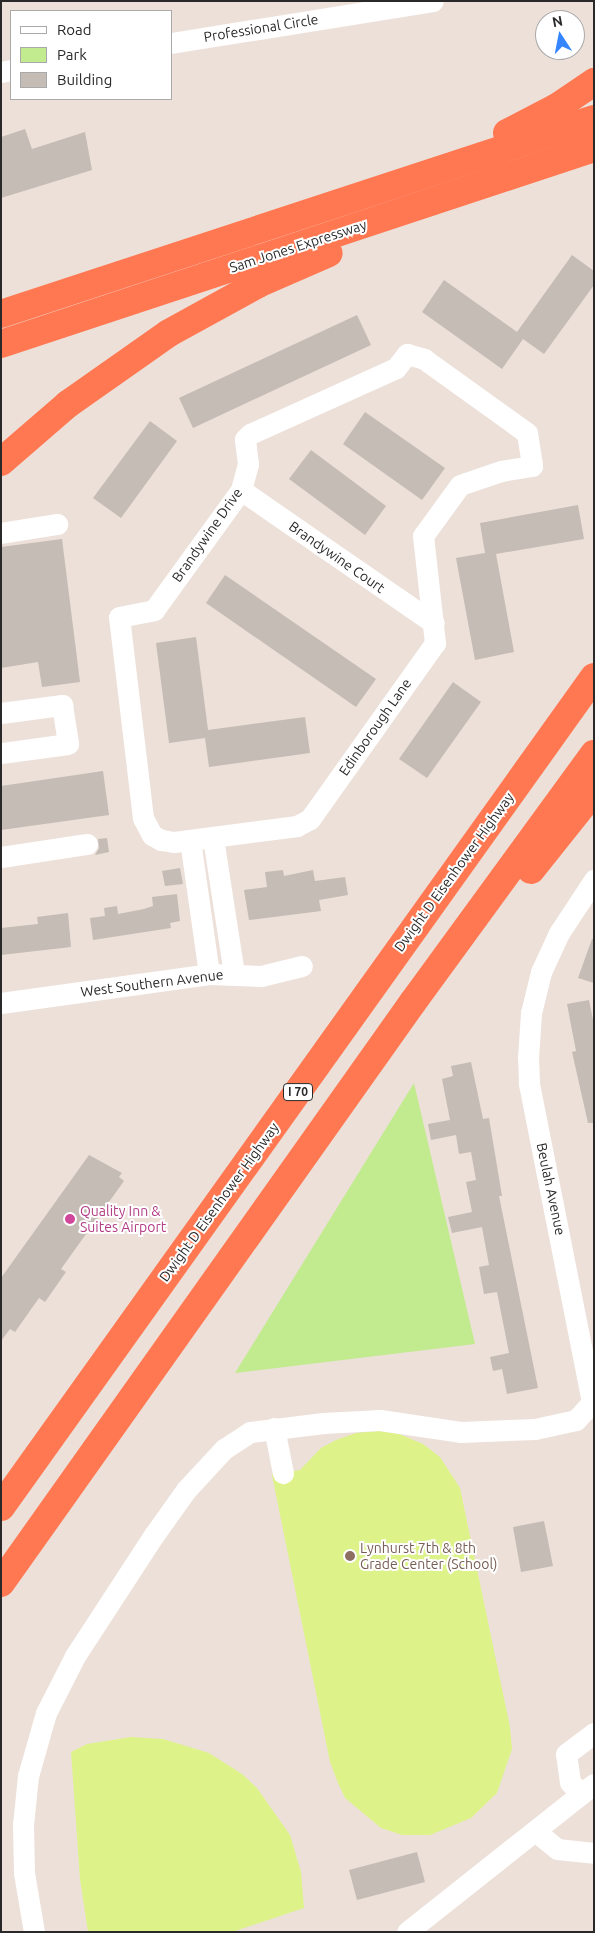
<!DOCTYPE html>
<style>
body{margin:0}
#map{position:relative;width:595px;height:1933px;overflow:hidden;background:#ede0d9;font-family:Ubuntu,sans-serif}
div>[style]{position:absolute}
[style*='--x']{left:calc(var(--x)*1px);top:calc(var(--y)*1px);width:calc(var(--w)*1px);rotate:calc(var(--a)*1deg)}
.green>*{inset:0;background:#c2ea8f}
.pitch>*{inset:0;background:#ddf389}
.building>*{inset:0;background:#c4bcb5}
.minor>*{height:21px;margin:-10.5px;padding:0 10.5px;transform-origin:10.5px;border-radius:10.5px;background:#fff}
.highway>*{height:28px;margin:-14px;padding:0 14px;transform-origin:14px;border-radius:14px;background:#ff7852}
.dots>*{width:14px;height:14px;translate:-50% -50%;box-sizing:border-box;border:2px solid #fff;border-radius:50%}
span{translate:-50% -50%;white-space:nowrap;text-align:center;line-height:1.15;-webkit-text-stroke:4px #fff;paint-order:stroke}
.shield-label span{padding:1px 4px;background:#fff;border:1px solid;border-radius:4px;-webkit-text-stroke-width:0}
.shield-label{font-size:12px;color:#292929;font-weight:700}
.street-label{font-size:14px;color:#292929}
.hotel-label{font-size:14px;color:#b23c85}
.left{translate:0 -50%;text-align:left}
.education-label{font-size:14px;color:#785e54}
.frame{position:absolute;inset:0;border:2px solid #292929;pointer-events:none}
.legend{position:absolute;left:10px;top:10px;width:162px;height:90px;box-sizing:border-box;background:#fff;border:1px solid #a9a9a9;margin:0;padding:6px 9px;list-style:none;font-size:15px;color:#292929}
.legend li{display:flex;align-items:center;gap:10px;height:25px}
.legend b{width:25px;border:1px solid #a9a9a9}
.north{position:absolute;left:535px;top:10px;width:50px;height:50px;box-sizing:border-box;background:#fff;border:1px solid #a9a9a9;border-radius:50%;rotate:349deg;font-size:14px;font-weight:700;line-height:20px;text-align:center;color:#292929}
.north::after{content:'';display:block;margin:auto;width:18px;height:22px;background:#3485ff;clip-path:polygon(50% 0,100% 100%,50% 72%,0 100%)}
</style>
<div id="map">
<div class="green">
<div style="clip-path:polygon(414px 1083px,475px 1344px,235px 1373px)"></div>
</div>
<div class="pitch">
<div style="clip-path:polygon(379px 1431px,399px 1434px,423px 1444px,440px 1457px,460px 1488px,510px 1727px,512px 1749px,497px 1793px,471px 1818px,430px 1835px,402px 1835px,381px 1828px,345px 1798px,338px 1783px,330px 1762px,272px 1475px,300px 1470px,321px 1448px,336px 1440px,356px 1433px)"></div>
<div style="clip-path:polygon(131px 1737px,163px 1739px,209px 1753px,242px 1774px,257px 1788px,290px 1835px,301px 1872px,304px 1908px,232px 1932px,88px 1932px,80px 1879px,71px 1752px,87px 1744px)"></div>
</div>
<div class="building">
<div style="clip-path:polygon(25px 129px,32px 149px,85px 132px,92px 170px,1px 198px,1px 137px)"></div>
<div style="clip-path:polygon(572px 255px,594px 271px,594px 285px,544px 354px,523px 339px,502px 369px,422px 312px,444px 280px,517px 332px)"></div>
<div style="clip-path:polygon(357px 315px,371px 345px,193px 428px,179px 398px)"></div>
<div style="clip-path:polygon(365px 412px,445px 468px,422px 500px,343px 444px)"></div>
<div style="clip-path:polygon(150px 421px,177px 441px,121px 518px,93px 498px)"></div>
<div style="clip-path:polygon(311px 450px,386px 506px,365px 535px,289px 479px)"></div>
<div style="clip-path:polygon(578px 505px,584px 539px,496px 554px,514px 652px,475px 660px,456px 558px,485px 553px,480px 523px)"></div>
<div style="clip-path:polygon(62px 539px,80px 682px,42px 687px,38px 662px,1px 668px,1px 547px)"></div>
<div style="clip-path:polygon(225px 575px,376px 679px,356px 707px,206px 603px)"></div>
<div style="clip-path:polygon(196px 637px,208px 730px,305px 717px,310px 753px,209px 767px,205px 738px,169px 743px,156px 643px)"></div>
<div style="clip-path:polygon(453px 682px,481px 702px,427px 778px,399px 759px)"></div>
<div style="clip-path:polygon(103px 771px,109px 815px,1px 830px,1px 786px)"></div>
<div style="clip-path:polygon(107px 838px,109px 852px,95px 855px,99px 848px,98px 839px)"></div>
<div style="clip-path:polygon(180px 868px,183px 884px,165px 886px,162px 871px)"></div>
<div style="clip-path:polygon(283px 870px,284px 876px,313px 870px,315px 881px,345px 877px,348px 895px,319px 900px,321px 911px,249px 920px,244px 890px,267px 887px,265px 872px)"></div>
<div style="clip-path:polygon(177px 894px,180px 921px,170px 923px,171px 928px,93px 940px,90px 918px,105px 916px,104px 908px,117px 906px,118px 914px,144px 909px,153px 906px,152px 897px)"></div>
<div style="clip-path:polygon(68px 913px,71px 947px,1px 955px,1px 928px,38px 924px,37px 917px)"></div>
<div style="clip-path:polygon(592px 939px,594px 939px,594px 983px,578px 978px)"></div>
<div style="clip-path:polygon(589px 1000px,594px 1025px,594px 1123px,588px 1123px,572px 1052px,576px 1051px,567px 1004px)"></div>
<div style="clip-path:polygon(471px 1062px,483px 1119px,489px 1118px,502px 1196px,499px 1196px,538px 1388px,507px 1394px,502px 1369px,493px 1371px,490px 1357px,509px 1353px,497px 1292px,484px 1294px,479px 1267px,489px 1265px,482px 1227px,452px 1233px,448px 1217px,472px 1212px,466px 1182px,476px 1180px,471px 1152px,459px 1154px,456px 1135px,431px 1140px,428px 1124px,450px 1120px,442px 1079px,453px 1076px,451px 1066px)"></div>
<div style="clip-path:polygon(89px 1155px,122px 1173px,119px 1177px,124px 1181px,61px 1269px,66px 1272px,45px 1302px,39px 1298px,15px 1332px,10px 1329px,1px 1341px,1px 1278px)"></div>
<div style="clip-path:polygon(544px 1521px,553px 1566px,521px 1572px,513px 1527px)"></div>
<div style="clip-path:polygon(417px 1852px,425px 1882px,357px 1900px,349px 1870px)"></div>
</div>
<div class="minor">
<div style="--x:171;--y:43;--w:265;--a:-9.1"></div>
<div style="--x:1;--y:72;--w:10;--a:-11"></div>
<div style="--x:407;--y:354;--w:18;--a:16"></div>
<div style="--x:424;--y:359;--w:127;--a:35.7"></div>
<div style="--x:527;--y:433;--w:33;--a:81"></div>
<div style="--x:532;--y:466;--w:31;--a:171"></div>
<div style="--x:501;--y:471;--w:43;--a:161.1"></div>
<div style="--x:460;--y:485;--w:63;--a:126"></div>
<div style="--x:423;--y:536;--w:108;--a:83.6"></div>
<div style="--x:435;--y:643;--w:216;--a:125.4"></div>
<div style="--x:310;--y:819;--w:15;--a:152"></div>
<div style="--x:297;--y:826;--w:124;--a:172.6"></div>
<div style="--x:174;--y:842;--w:13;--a:-171"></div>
<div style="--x:161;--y:840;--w:10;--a:-151"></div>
<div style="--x:152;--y:835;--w:19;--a:-118"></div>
<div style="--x:143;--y:818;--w:202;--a:-96.8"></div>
<div style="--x:119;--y:617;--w:36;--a:-11"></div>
<div style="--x:154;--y:610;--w:148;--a:-54.1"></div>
<div style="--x:241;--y:490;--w:27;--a:-75"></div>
<div style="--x:248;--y:464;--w:25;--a:-97"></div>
<div style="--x:245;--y:439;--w:7;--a:-45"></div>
<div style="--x:250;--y:434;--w:160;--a:-24.3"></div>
<div style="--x:396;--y:368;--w:18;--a:-52"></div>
<div style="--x:241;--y:490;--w:234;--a:34.6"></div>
<div style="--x:1;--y:533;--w:57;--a:-9.1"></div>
<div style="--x:1;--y:713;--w:62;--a:-7.5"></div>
<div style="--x:62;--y:705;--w:39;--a:81"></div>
<div style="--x:68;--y:744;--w:68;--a:172.3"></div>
<div style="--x:213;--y:838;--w:137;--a:81.2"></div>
<div style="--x:190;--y:840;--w:135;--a:81.9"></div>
<div style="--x:1;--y:857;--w:87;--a:-8.6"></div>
<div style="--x:1;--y:1003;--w:210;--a:-7.9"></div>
<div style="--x:209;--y:974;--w:52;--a:2.2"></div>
<div style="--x:261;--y:976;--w:42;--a:-13.7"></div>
<div style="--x:274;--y:1428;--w:46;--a:78.7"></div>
<div style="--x:581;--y:1794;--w:16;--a:-133"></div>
<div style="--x:570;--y:1782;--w:28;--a:-98"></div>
<div style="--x:566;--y:1754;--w:35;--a:-37"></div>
<div style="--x:535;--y:1831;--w:28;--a:39"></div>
<div style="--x:557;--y:1849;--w:37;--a:6"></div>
<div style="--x:34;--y:1932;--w:60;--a:-99.6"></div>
<div style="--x:24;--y:1873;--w:48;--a:-91.2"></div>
<div style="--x:23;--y:1825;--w:49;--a:-84.2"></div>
<div style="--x:28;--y:1776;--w:66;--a:-74.1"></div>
<div style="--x:46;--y:1713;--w:64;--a:-63"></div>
<div style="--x:75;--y:1656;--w:145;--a:-56.9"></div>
<div style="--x:154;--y:1535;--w:55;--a:-54.6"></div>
<div style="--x:186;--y:1490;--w:56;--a:-47.2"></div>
<div style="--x:224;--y:1449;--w:31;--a:-33"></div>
<div style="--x:250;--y:1432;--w:74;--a:-7"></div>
<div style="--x:323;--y:1423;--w:57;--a:-3"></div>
<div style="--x:380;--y:1420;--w:81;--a:8.5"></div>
<div style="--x:460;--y:1432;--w:75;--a:-2.3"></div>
<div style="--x:535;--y:1429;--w:42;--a:-12.4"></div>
<div style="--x:576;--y:1420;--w:24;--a:-48"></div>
<div style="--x:592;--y:1402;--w:325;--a:-101.2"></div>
<div style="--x:529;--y:1083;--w:25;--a:-92"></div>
<div style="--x:528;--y:1058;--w:45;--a:-86.2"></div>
<div style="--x:531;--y:1013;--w:42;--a:-76.3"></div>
<div style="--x:541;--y:972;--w:43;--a:-65.2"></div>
<div style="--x:559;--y:933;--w:64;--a:-56.6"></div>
<div style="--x:407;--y:1932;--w:238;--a:-38.4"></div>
</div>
<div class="highway">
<div style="--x:507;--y:133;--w:56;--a:-27.5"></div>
<div style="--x:557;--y:107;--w:45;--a:-34"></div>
<div style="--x:1;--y:314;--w:624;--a:-18.2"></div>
<div style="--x:1;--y:344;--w:625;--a:-18.29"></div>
<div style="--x:1;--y:462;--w:89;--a:-40.9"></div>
<div style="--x:68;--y:404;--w:123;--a:-35.1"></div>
<div style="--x:169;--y:333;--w:102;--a:-28.8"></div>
<div style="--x:258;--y:284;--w:77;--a:-23.6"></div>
<div style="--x:531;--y:870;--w:101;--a:-51.4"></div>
<div style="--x:1;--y:1507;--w:1020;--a:-54.46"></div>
<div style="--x:1;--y:1583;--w:712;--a:-54.66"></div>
<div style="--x:413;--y:1002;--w:307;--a:-53.9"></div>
</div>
<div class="dots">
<div style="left:70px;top:1219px;background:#d1479c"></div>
<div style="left:350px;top:1556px;background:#8d6e63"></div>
</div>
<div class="shield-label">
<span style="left:298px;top:1092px">I 70</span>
</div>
<div class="street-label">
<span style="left:261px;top:28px;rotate:-9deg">Professional Circle</span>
<span style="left:298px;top:246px;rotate:-18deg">Sam Jones Expressway</span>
<span style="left:207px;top:535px;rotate:-55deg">Brandywine Drive</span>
<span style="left:337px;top:557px;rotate:35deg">Brandywine Court</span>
<span style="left:375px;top:727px;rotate:-55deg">Edinborough Lane</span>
<span style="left:454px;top:872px;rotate:-54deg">Dwight D Eisenhower Highway</span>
<span style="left:152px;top:983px;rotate:-7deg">West Southern Avenue</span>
<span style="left:551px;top:1189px;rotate:78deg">Beulah Avenue</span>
<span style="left:219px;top:1202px;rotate:-54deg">Dwight D Eisenhower Highway</span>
</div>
<div class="hotel-label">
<span class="left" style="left:80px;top:1219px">Quality Inn &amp;<br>Suites Airport</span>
</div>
<div class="education-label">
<span class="left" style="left:360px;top:1556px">Lynhurst 7th &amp; 8th<br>Grade Center (School)</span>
</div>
<div class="frame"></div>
<ul class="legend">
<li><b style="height:6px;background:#fff"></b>Road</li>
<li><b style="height:14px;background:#c2ea8f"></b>Park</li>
<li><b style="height:14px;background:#c4bcb5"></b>Building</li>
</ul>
<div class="north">N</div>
</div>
